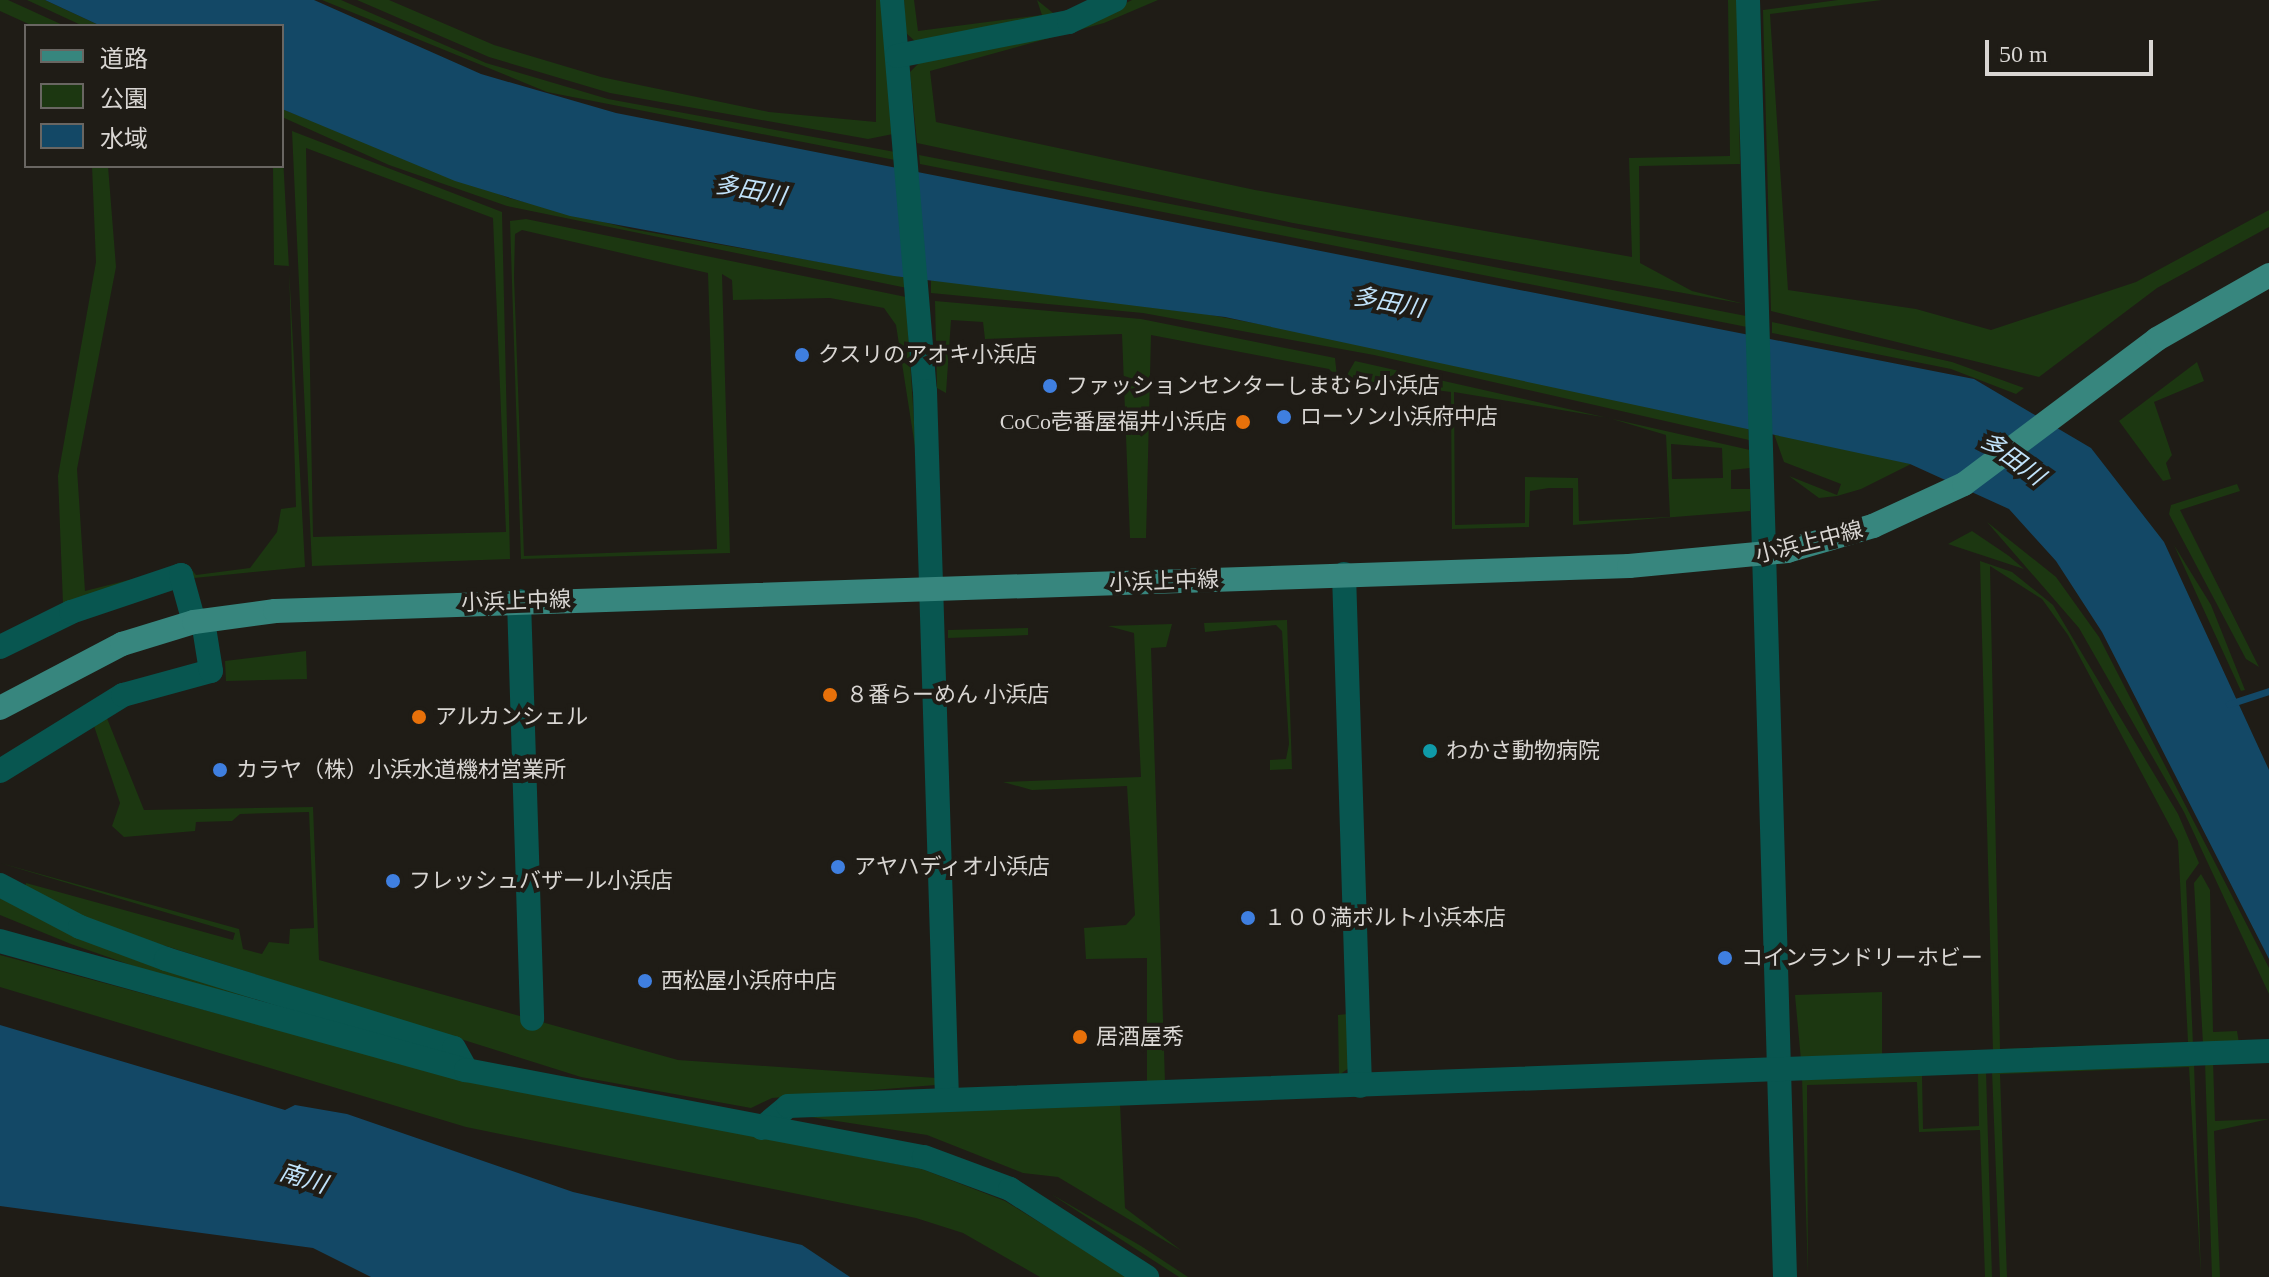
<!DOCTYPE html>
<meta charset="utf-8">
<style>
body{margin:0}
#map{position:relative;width:2269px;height:1277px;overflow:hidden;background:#1f1c16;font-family:"Times New Roman","Noto Sans JP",serif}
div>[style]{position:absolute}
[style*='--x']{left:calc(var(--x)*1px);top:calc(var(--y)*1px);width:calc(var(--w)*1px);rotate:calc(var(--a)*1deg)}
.green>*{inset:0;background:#1c3711}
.water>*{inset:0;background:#134866}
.stream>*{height:7px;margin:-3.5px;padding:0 3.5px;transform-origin:3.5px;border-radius:3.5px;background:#134866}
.minor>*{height:24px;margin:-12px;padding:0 12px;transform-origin:12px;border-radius:12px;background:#085650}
.tertiary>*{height:24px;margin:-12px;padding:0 12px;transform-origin:12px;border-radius:12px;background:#085650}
.primary>*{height:24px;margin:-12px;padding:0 12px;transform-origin:12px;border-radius:12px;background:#37867e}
.dots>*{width:22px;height:22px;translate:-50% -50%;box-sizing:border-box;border:4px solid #1f1c16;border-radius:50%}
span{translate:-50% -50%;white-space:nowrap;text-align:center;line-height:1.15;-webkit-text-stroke:8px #1f1c16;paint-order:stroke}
.poi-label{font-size:22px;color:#d9d6d3}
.left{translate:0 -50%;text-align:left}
.right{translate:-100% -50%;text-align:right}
.street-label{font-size:22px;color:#d9d6d3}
.water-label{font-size:24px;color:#c1e3fb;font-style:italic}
.legend{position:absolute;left:24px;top:24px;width:260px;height:144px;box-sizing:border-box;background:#1f1c16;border:2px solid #696662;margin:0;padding:10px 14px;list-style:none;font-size:24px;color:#d9d6d3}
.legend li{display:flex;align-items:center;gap:16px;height:40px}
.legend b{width:40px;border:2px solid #696662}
.scale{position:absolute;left:1985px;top:40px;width:168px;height:36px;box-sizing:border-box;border:4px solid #d9d6d3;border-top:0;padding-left:10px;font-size:24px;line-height:28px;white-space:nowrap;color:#d9d6d3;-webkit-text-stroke:6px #1f1c16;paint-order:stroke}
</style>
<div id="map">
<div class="green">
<div style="clip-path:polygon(0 0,8px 0,65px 26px,33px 26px,0 11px)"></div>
<div style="clip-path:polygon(27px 0,45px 0,101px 26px,83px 26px)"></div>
<div style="clip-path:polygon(322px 0,341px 0,486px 63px,608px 99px,895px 152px,895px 160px,547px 92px)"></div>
<div style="clip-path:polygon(357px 0,389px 0,494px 45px,601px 77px,769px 112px,876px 122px,876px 0,882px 0,893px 134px,868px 139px,610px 93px,489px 57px)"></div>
<div style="clip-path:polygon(904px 0,914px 0,918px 31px,1042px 15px,1037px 0,1058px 17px,917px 43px,906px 33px)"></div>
<div style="clip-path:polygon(1132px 0,1158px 0,1104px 23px,930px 71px,936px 122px,1255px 190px,1632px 257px,1629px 158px,1730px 156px,1728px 0,1737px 0,1740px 164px,1639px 166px,1640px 263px,1692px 291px,1745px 304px,1293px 223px,917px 143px,910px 72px,919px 63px,1100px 16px)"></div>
<div style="clip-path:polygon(1838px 0,1882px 0,1770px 14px,1788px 290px,1916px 309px,1991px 330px,2136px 282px,2269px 210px,2269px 227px,2157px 288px,2039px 377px,1771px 311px,1763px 10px)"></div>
<div style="clip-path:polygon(282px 109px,509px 198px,631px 229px,907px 277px,907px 288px,507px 206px,389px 165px,282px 117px)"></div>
<div style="clip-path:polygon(evenodd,292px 131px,502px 212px,510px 559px,312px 566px,292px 131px,306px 148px,493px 218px,506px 532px,313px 537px,306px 148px)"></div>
<div style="clip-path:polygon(282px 138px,305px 567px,194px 578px,188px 567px,63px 604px,58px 476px,96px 262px,92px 166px,108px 166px,116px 267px,77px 469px,85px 591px,188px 565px,196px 575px,250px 568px,277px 532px,281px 509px,296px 507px,289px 266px,274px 265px,273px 166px,282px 166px)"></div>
<div style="clip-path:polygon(919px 155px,1746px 316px,1747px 327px,920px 164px)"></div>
<div style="clip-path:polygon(evenodd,526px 219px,906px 297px,916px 453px,896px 325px,884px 308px,830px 298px,733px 300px,732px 280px,722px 274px,730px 553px,521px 559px,510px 221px,526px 219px,522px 230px,708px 273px,717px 549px,524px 556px,514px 276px,515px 234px,522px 230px)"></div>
<div style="clip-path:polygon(931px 280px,1131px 300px,1440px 358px,1748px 428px,1749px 440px,1374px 355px,1143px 313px,931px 293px)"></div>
<div style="clip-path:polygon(935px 301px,1141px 319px,1335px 358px,1337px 377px,1329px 369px,1151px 335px,1146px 538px,1130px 538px,1122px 334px,985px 339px,983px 322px,951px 320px,946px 393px,937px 388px)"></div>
<div style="clip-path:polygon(1772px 322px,1952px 362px,2024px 388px,2016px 394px,1951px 369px,1772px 333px)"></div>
<div style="clip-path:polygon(evenodd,1355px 361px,1750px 450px,1750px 468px,1731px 470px,1731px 489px,1750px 489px,1750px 511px,1573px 525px,1573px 488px,1549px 488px,1530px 491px,1529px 527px,1452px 529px,1451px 392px,1358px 380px,1347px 375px,1355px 361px,1454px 392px,1609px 418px,1666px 435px,1670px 517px,1579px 521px,1578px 478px,1525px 477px,1525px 523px,1455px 525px,1454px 392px,1355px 361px,1671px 444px,1722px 448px,1723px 478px,1672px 479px,1671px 444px)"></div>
<div style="clip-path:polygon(2197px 362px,2204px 381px,2154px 402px,2172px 455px,2166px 463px,2171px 479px,2163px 481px,2119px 421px)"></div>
<div style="clip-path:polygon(1774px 434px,1863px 452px,1911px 464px,1861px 489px,1837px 496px,1819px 498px,1789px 476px,1837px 495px,1841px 484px,1784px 462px)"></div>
<div style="clip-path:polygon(2237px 484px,2240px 491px,2180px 510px,2259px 667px,2246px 659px,2169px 514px,2171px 505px)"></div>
<div style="clip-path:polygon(1987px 522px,2056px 577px,2099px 637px,2269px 968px,2269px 994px,2184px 812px,2079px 628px)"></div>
<div style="clip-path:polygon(1972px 531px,2009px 556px,2024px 569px,1948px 544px)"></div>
<div style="clip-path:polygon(2174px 545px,2211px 605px,2245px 690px,2241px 691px)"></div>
<div style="clip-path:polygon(evenodd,1980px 561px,2012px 572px,2053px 605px,2178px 814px,2199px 863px,2186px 881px,2193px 1045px,1993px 1052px,1980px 561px,1990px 566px,2042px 599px,2068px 635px,2178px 841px,2188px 1042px,2000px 1049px,1990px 566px)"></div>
<div style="clip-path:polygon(1287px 620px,1292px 769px,1270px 770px,1270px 760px,1286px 759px,1289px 744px,1282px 631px,1276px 625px,1205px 632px,1204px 623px)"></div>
<div style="clip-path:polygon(1172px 624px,1166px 647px,1151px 648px,1165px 1082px,1147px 1082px,1147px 958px,1086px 959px,1084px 928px,1126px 925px,1135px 915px,1127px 786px,1032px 790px,1003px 782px,1141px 777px,1134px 633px,1108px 626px)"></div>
<div style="clip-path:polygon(1028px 628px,1028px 635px,948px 638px,948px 630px)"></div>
<div style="clip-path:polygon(306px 651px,307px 679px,226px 681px,225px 661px)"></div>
<div style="clip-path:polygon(104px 711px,144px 810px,313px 807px,319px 960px,678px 1060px,936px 1078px,936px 1085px,772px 1098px,751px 1108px,581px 1077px,83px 920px,24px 890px,26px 883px,233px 940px,235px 933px,0 863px,239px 929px,243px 949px,262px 954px,269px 942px,289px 944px,290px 929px,314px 928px,309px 812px,240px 814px,232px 821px,196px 822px,195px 831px,124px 837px,112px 826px,120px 803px,92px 720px,17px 765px,0 783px,15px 764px)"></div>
<div style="clip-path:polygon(2201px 874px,2210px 890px,2213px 1032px,2237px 1031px,2239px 1043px,2203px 1044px,2194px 883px)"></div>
<div style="clip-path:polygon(0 893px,366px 1027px,159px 975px,71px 944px,0 915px)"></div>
<div style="clip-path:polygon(0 955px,465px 1080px,922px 1169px,1005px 1201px,1128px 1277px,1040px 1277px,963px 1233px,916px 1218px,466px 1127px,0 987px)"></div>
<div style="clip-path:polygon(1882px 992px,1882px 1057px,1801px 1060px,1795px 995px)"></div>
<div style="clip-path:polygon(1348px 1014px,1349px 1068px,1339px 1075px,1338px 1015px)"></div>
<div style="clip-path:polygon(2205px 1062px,2213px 1062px,2215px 1121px,2269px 1119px,2214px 1131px,2220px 1277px,2212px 1277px)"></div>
<div style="clip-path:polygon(2194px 1063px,2201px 1277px,2189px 1067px,2000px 1074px,2007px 1277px,2000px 1277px,1992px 1070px)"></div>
<div style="clip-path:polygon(evenodd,1986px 1071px,1992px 1277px,1985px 1277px,1980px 1130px,1919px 1132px,1917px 1082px,1807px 1085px,1808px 1277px,1802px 1077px,1986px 1071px,1978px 1073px,1979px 1126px,1923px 1129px,1922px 1075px,1978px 1073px)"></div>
<div style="clip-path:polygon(1120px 1104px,1125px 1208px,1182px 1251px,1058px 1177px,1023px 1173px,927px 1135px,798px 1115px)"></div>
<div style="clip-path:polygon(1051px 1194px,1141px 1246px,1188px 1277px,1179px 1277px)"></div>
</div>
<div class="water">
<div style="clip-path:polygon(45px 0,314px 0,481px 74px,616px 113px,1974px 379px,2091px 448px,2164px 542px,2269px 770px,2269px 959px,2102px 632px,2056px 561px,2009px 509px,1910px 464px,1225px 317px,894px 276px,570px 216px,455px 181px,282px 109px,282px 26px,101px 26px)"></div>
<div style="clip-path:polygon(0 1025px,285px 1110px,295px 1105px,347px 1114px,573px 1192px,802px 1245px,850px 1277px,371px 1277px,313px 1248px,0 1206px)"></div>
</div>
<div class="stream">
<div style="--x:2229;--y:704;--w:42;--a:-18"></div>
</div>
<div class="minor">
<div style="--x:892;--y:0;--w:392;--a:85.2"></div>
<div style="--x:925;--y:391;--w:709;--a:88.22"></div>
<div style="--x:1748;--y:0;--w:1278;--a:88.34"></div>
<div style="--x:897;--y:56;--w:175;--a:-11.2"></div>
<div style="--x:1069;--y:22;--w:51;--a:-25.6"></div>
<div style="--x:1344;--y:574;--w:512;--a:88.21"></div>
<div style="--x:519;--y:601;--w:418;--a:88.2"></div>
<div style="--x:0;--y:647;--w:79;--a:-26.2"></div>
<div style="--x:71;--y:612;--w:116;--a:-18.6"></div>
<div style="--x:181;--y:575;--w:49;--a:74.5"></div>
<div style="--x:0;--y:771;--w:145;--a:-31.7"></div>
<div style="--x:123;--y:695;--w:91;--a:-15.3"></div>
<div style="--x:211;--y:671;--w:51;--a:-99.1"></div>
<div style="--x:0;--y:885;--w:90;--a:27.7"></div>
<div style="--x:80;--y:927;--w:92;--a:20.4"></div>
<div style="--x:166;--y:959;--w:301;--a:17.2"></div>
<div style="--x:454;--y:1048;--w:25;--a:61"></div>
<div style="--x:762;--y:1128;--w:34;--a:-40"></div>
<div style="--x:788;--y:1106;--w:1482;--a:-2.13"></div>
</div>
<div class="tertiary">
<div style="--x:0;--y:941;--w:484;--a:15.5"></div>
<div style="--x:466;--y:1070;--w:466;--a:10.8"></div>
<div style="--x:924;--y:1157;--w:92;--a:20.4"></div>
<div style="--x:1010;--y:1189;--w:163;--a:32.7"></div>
</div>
<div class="primary">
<div style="--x:0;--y:708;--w:138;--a:-27.7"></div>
<div style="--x:122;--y:644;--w:75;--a:-17"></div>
<div style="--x:194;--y:622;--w:82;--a:-7.7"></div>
<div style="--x:275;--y:611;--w:1355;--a:-1.9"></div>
<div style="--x:1629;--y:566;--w:159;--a:-5.4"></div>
<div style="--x:1787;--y:551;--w:90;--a:-16.2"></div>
<div style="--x:1873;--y:526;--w:100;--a:-24.8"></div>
<div style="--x:1964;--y:484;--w:241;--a:-36.9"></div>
<div style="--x:2157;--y:339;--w:129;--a:-29.7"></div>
</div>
<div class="dots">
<div style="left:802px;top:355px;background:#3f7fe0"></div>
<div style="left:1050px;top:386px;background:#3f7fe0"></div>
<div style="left:1284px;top:417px;background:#3f7fe0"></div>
<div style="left:1243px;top:422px;background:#e8710a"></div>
<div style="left:830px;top:695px;background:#e8710a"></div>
<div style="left:419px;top:717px;background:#e8710a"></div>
<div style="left:1430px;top:751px;background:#0f9aa8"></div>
<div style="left:220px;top:770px;background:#3f7fe0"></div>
<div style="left:838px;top:867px;background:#3f7fe0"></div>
<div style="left:393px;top:881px;background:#3f7fe0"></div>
<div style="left:1248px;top:918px;background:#3f7fe0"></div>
<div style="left:1725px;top:958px;background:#3f7fe0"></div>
<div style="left:645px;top:981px;background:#3f7fe0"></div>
<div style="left:1080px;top:1037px;background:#e8710a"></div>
</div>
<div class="poi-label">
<span class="left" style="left:818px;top:355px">クスリのアオキ小浜店</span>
<span class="left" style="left:1066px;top:386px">ファッションセンターしまむら小浜店</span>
<span class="left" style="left:1300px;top:417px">ローソン小浜府中店</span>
<span class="right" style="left:1227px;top:422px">CoCo壱番屋福井小浜店</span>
<span class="left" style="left:846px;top:695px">８番らーめん 小浜店</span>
<span class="left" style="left:435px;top:717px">アルカンシェル</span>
<span class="left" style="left:1446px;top:751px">わかさ動物病院</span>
<span class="left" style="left:236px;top:770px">カラヤ（株）小浜水道機材営業所</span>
<span class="left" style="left:854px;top:867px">アヤハディオ小浜店</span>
<span class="left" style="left:409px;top:881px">フレッシュバザール小浜店</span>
<span class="left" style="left:1264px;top:918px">１００満ボルト小浜本店</span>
<span class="left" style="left:1741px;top:958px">コインランドリーホビー</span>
<span class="left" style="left:661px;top:981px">西松屋小浜府中店</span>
<span class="left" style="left:1096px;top:1037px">居酒屋秀</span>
</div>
<div class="street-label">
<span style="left:1809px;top:542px;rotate:-14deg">小浜上中線</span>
<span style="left:1164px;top:581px;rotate:-2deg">小浜上中線</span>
<span style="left:516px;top:601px;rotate:-2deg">小浜上中線</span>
</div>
<div class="water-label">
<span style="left:750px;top:191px;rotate:10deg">多田川</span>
<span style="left:1388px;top:303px;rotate:11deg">多田川</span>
<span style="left:2012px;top:459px;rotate:36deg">多田川</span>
<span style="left:303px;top:1179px;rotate:17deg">南川</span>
</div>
<ul class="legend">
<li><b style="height:10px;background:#37867e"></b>道路</li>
<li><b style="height:22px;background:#1c3711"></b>公園</li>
<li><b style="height:22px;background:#134866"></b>水域</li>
</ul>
<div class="scale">50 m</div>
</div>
